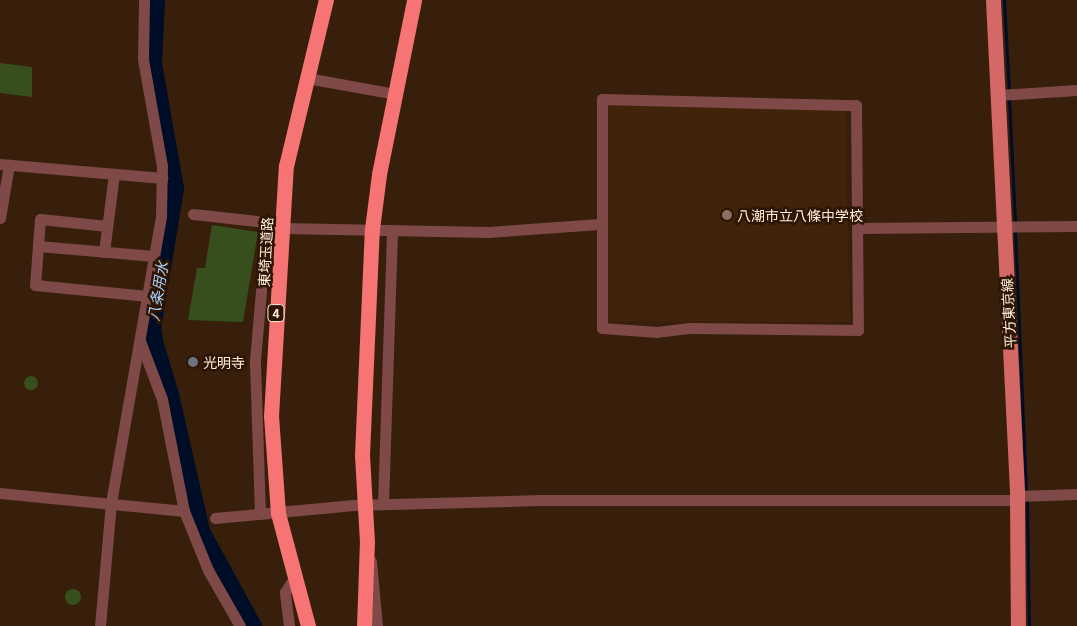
<!DOCTYPE html>
<meta charset="utf-8">
<style>
body{margin:0}
#map{position:relative;width:1077px;height:626px;overflow:hidden;background:#371f0b;font-family:Georgia,"Noto Sans JP",serif}
div>[style]{position:absolute}
[style*='--x']{left:calc(var(--x)*1px);top:calc(var(--y)*1px);width:calc(var(--w)*1px);rotate:calc(var(--a)*1deg)}
.built>*{inset:0;background:#412309}
.green>*{inset:0;background:#364f1d}
.round{border-radius:50%}
.stream>*{height:3px;margin:-1.5px;padding:0 1.5px;transform-origin:1.5px;border-radius:1.5px;background:#000d27}
.river>*{height:19px;margin:-9.5px;padding:0 9.5px;transform-origin:9.5px;border-radius:9.5px;background:#000d27}
.minor>*{height:11px;margin:-5.5px;padding:0 5.5px;transform-origin:5.5px;border-radius:5.5px;background:#7e4947}
.major>*{height:15px;margin:-7.5px;padding:0 7.5px;transform-origin:7.5px;border-radius:7.5px;background:#d46867}
.highway>*{height:15px;margin:-7.5px;padding:0 7.5px;transform-origin:7.5px;border-radius:7.5px;background:#f67473}
.dots>*{width:14px;height:14px;translate:-50% -50%;box-sizing:border-box;border:2px solid #2d1502;border-radius:50%}
span{translate:-50% -50%;white-space:nowrap;text-align:center;line-height:1.15;-webkit-text-stroke:5px #2d1502;paint-order:stroke}
.shield-label span{padding:1px 4px;background:#2d1502;border:1px solid;border-radius:4px;-webkit-text-stroke-width:0}
.shield-label{font-size:12px;color:#ffeee2;font-weight:700}
.poi-label{font-size:14px;color:#ffeee2}
.left{translate:0 -50%;text-align:left}
.street-label{font-size:14px;color:#ffeee2}
.water-label{font-size:15px;color:#a8cefd;font-style:italic}
</style>
<div id="map">
<div class="built">
<div style="clip-path:polygon(607px 103px,845px 109px,850px 322px,608px 321px)"></div>
</div>
<div class="green">
<div style="clip-path:polygon(0 63px,32px 67px,32px 97px,0 93px)"></div>
<div style="clip-path:polygon(212px 225px,258px 232px,243px 322px,188px 320px,197px 268px,205px 268px)"></div>
<div class="round" style="left:24px;top:376px;width:14px;height:14px"></div>
<div class="round" style="left:65px;top:589px;width:16px;height:16px"></div>
</div>
<div class="stream">
<div style="--x:1004;--y:0;--w:91;--a:86.9"></div>
<div style="--x:1009;--y:99;--w:124;--a:87.2"></div>
<div style="--x:1015;--y:230;--w:259;--a:87.6"></div>
<div style="--x:1027;--y:501;--w:125;--a:89.1"></div>
</div>
<div class="river">
<div style="--x:155;--y:0;--w:63;--a:92.7"></div>
<div style="--x:152;--y:63;--w:127;--a:80"></div>
<div style="--x:174;--y:188;--w:142;--a:99.3"></div>
<div style="--x:151;--y:328;--w:13;--a:81"></div>
<div style="--x:153;--y:341;--w:55;--a:73.2"></div>
<div style="--x:169;--y:394;--w:140;--a:77.2"></div>
<div style="--x:200;--y:531;--w:108;--a:61.3"></div>
</div>
<div class="minor">
<div style="--x:307;--y:78;--w:89;--a:10.3"></div>
<div style="--x:998;--y:95;--w:79;--a:-3.6"></div>
<div style="--x:602;--y:99;--w:254;--a:1.4"></div>
<div style="--x:856;--y:105;--w:225;--a:89.5"></div>
<div style="--x:858;--y:330;--w:169;--a:-179.3"></div>
<div style="--x:689;--y:328;--w:32;--a:173"></div>
<div style="--x:657;--y:332;--w:55;--a:-175.8"></div>
<div style="--x:602;--y:328;--w:229;--a:-90"></div>
<div style="--x:0;--y:164;--w:163;--a:4.9"></div>
<div style="--x:193;--y:214;--w:81;--a:6.3"></div>
<div style="--x:0;--y:218;--w:54;--a:-80.4"></div>
<div style="--x:107;--y:226;--w:67;--a:-174"></div>
<div style="--x:40;--y:219;--w:66;--a:94.3"></div>
<div style="--x:35;--y:285;--w:113;--a:5.6"></div>
<div style="--x:283;--y:228;--w:205;--a:1.1"></div>
<div style="--x:488;--y:232;--w:112;--a:-4.1"></div>
<div style="--x:857;--y:228;--w:220;--a:-0.5"></div>
<div style="--x:38;--y:246;--w:116;--a:4.9"></div>
<div style="--x:104;--y:252;--w:79;--a:-82.7"></div>
<div style="--x:140;--y:341;--w:62;--a:69.2"></div>
<div style="--x:162;--y:399;--w:114;--a:78.9"></div>
<div style="--x:184;--y:511;--w:64;--a:67.9"></div>
<div style="--x:208;--y:570;--w:64;--a:60.3"></div>
<div style="--x:0;--y:493;--w:185;--a:5.6"></div>
<div style="--x:1017;--y:496;--w:60;--a:-1.9"></div>
<div style="--x:383;--y:504;--w:274;--a:-88.1"></div>
<div style="--x:260;--y:514;--w:154;--a:-91.9"></div>
<div style="--x:255;--y:360;--w:139;--a:-85"></div>
<div style="--x:215;--y:518;--w:139;--a:-5.4"></div>
<div style="--x:353;--y:505;--w:187;--a:-1.5"></div>
<div style="--x:540;--y:500;--w:477;--a:0"></div>
<div style="--x:371;--y:561;--w:65;--a:84.7"></div>
<div style="--x:100;--y:626;--w:123;--a:-84.9"></div>
<div style="--x:111;--y:503;--w:291;--a:-80.1"></div>
<div style="--x:161;--y:216;--w:50;--a:-88.9"></div>
<div style="--x:162;--y:166;--w:109;--a:-100.1"></div>
<div style="--x:143;--y:59;--w:59;--a:-89"></div>
<div style="--x:289;--y:626;--w:34;--a:-97"></div>
<div style="--x:285;--y:592;--w:17;--a:-57"></div>
</div>
<div class="major">
<div style="--x:993;--y:0;--w:497;--a:87.2"></div>
<div style="--x:1017;--y:496;--w:130;--a:89.6"></div>
</div>
<div class="highway">
<div style="--x:308;--y:626;--w:117;--a:-104.9"></div>
<div style="--x:278;--y:513;--w:97;--a:-94.1"></div>
<div style="--x:271;--y:416;--w:250;--a:-86.6"></div>
<div style="--x:286;--y:166;--w:171;--a:-76.5"></div>
<div style="--x:364;--y:626;--w:84;--a:-88"></div>
<div style="--x:367;--y:542;--w:87;--a:-93.3"></div>
<div style="--x:362;--y:455;--w:226;--a:-87.5"></div>
<div style="--x:372;--y:229;--w:55;--a:-82.7"></div>
<div style="--x:379;--y:174;--w:177;--a:-78.6"></div>
</div>
<div class="dots">
<div style="left:727px;top:215px;background:#8d6e63"></div>
<div style="left:193px;top:362px;background:#6b7280"></div>
</div>
<div class="shield-label">
<span style="left:276px;top:313px">4</span>
</div>
<div class="poi-label">
<span class="left" style="left:737px;top:215px">八潮市立八條中学校</span>
<span class="left" style="left:203px;top:362px">光明寺</span>
</div>
<div class="street-label">
<span style="left:265px;top:252px;rotate:-87deg">東埼玉道路</span>
<span style="left:1008px;top:313px;rotate:-93deg">平方東京線</span>
</div>
<div class="water-label">
<span style="left:157px;top:291px;rotate:-81deg">八条用水</span>
</div>
</div>
